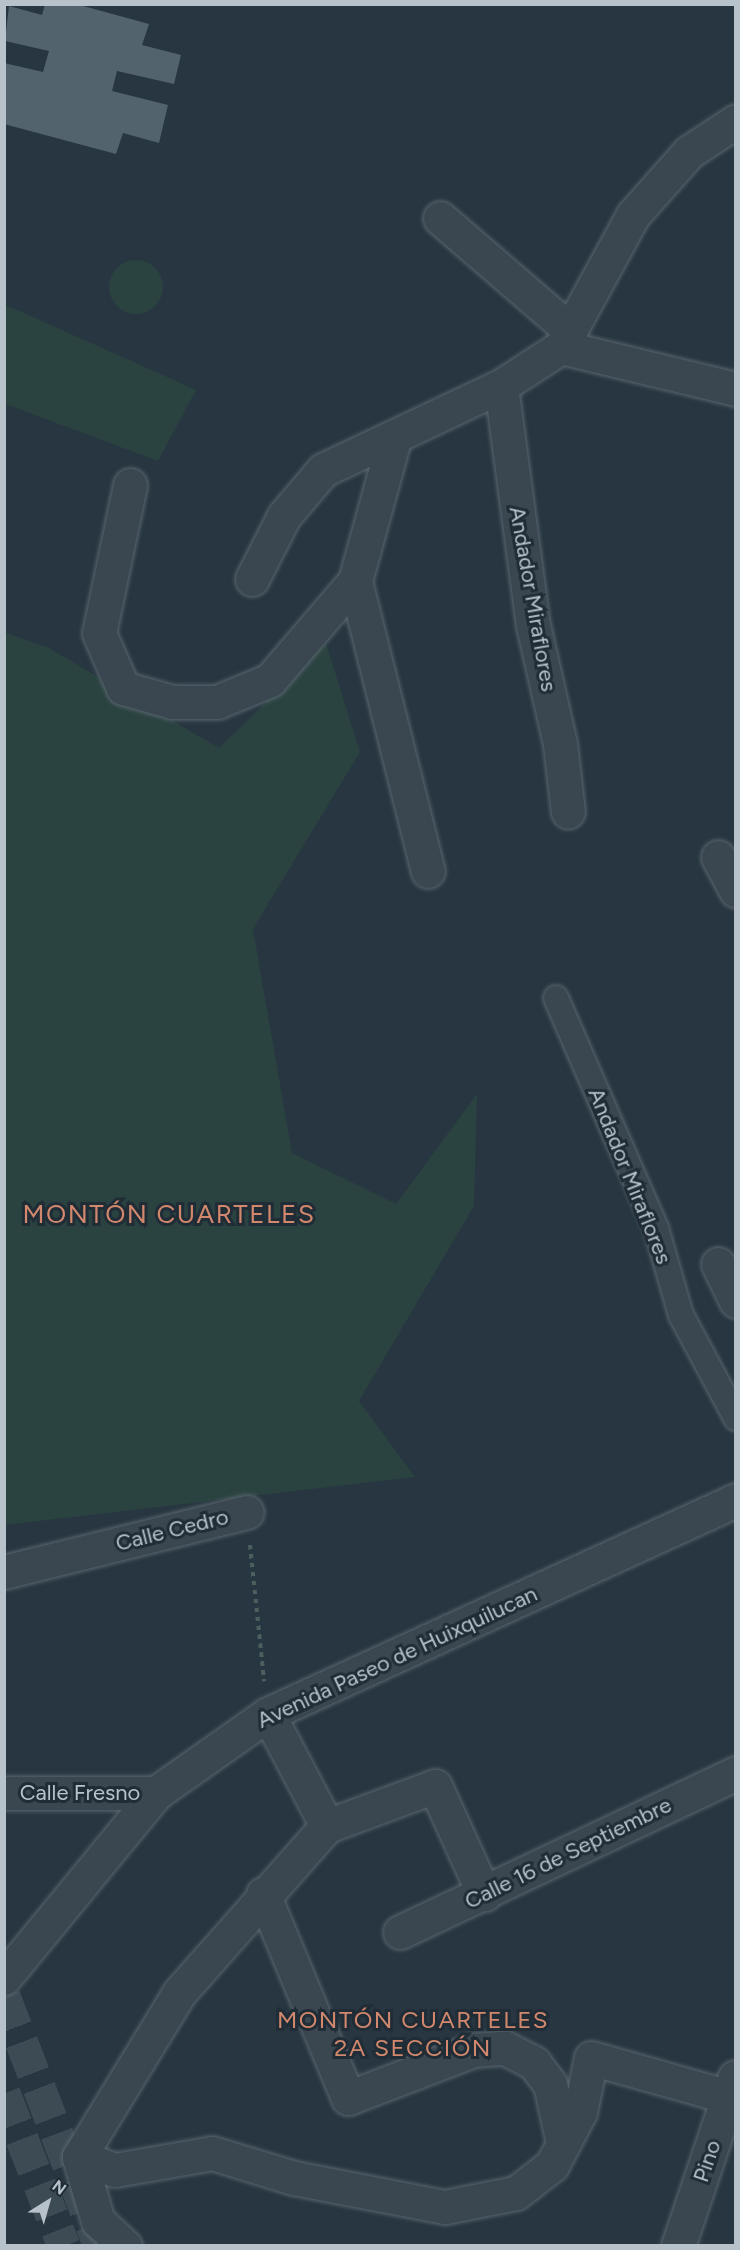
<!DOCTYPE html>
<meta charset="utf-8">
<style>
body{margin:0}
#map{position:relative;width:740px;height:2250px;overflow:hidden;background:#273640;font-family:Figtree,sans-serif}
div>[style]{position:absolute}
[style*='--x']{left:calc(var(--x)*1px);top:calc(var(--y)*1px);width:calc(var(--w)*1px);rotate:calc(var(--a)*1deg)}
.green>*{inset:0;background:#2a4341}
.round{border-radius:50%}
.building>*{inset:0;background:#53636d}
.secondary-tunnel>*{height:33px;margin-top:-16.5px;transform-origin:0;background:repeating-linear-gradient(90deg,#3d4b55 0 33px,transparent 0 49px)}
.path>*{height:4px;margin-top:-2px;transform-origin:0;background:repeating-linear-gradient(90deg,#4a5f5e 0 4.5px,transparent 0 9px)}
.roads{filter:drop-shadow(0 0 2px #59656e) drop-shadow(0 0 2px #59656e)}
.pedestrian>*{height:24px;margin:-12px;padding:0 12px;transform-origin:12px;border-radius:12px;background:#3b4750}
.minor>*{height:33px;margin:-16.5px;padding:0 16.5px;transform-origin:16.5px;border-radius:16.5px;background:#3b4750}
.tertiary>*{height:33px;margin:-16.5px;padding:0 16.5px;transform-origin:16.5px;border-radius:16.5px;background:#3b4750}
span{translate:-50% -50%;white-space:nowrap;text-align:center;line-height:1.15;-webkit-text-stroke:6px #202c36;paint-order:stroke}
.street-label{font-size:22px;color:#b8c2ca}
.neighbourhood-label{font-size:24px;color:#d1886d;letter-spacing:1.5px}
.quarter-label{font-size:26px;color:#d1886d;letter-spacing:1.5px}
.frame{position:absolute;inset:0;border:6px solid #b8c2ca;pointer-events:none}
.north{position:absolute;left:18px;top:2172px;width:60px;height:60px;-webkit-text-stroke:4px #202c36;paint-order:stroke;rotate:37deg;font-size:16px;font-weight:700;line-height:24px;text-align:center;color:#b8c2ca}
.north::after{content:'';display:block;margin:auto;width:21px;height:27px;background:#b8c2ca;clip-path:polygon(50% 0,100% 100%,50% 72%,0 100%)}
</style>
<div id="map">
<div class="green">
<div class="round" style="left:109px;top:260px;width:54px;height:54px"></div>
<div style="clip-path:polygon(4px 304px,196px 390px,158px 461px,5px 404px)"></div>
<div style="clip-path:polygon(4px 632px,49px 648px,219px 748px,326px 643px,360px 752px,253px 929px,292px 1153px,396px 1204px,477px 1094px,474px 1206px,359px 1401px,415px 1477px,5px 1525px)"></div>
</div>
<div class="building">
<div style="clip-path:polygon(45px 4px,76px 4px,149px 24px,142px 45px,181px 55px,174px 84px,117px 71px,112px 91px,168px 105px,159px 143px,123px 133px,116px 154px,4px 124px,4px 63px,43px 72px,49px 51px,5px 41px,9px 6px,42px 15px)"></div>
</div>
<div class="secondary-tunnel">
<div style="--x:4;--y:1996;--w:268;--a:69"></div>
<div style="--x:4;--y:2093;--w:164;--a:68.6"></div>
</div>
<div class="path">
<div style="--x:250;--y:1545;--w:137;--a:84.1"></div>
</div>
<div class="roads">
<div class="pedestrian">
<div style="--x:556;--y:998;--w:251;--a:66.5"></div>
<div style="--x:656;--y:1228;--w:91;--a:74"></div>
<div style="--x:681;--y:1315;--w:117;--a:61.9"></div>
</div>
<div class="minor">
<div style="--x:440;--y:218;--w:173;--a:40.8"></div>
<div style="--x:561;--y:347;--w:180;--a:13.5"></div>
<div style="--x:501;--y:386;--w:241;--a:82.4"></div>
<div style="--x:533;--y:625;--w:122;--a:77.2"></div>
<div style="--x:560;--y:744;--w:68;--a:83.3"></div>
<div style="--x:130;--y:485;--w:151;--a:101.8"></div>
<div style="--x:99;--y:633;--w:60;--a:66.4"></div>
<div style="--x:123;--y:688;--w:51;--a:15.9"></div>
<div style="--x:172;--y:702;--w:45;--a:0"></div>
<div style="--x:217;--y:702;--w:57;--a:-22.5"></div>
<div style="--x:270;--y:680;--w:130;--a:-49.4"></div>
<div style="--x:355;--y:581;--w:150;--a:-74.6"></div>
<div style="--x:252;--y:579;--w:71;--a:-63.1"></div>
<div style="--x:284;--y:516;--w:60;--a:-49.7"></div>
<div style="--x:323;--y:470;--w:197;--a:-25.3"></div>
<div style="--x:501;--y:386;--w:72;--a:-33"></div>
<div style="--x:561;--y:347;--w:150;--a:-61.4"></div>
<div style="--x:633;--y:215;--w:84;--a:-48.4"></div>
<div style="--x:689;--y:152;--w:56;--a:-33.4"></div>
<div style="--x:355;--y:581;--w:299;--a:75.9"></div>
<div style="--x:718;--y:857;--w:38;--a:62"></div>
<div style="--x:718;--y:1264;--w:41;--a:64.1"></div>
<div style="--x:4;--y:1572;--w:250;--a:-13.9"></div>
<div style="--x:268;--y:1714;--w:127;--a:62.2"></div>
<div style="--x:4;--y:1793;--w:152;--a:0"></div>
<div style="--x:263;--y:1894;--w:221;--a:67.4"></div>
<div style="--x:348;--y:2098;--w:134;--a:-21"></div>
<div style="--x:473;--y:2050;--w:32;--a:-4"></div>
<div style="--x:505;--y:2048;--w:33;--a:27"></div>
<div style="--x:534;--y:2063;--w:26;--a:53"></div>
<div style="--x:550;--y:2084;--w:60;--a:77.6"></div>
<div style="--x:400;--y:1932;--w:372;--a:-25.3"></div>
<div style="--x:79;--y:2157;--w:38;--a:20"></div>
<div style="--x:115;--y:2170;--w:98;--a:-9.9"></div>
<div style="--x:212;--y:2153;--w:86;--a:17"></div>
<div style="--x:294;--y:2178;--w:154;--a:10.9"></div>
<div style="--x:445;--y:2207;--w:72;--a:-11.2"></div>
<div style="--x:516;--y:2193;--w:46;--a:-37.9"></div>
<div style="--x:552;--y:2165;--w:60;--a:-62.2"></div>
<div style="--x:580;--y:2112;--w:55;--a:-78.5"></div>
<div style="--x:591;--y:2058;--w:143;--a:15.8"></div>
<div style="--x:79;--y:2157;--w:192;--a:-58.6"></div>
<div style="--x:179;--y:1993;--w:223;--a:-48.5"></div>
<div style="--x:327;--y:1826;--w:115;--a:-20.3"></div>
<div style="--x:435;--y:1786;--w:119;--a:65.6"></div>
<div style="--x:79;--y:2157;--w:67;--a:73.5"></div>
<div style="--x:98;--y:2221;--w:37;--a:43"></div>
<div style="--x:678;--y:2246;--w:178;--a:-71.4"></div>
</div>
<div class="tertiary">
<div style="--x:4;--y:1978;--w:239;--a:-50.6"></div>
<div style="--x:156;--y:1793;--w:137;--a:-35.2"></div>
<div style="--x:268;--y:1714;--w:515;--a:-24.57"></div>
</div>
</div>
<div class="street-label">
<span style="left:533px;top:599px;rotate:80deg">Andador Miraflores</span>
<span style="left:630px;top:1176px;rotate:68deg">Andador Miraflores</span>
<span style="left:172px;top:1530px;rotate:-14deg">Calle Cedro</span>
<span style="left:397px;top:1657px;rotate:-25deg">Avenida Paseo de Huixquilucan</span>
<span style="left:80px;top:1793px">Calle Fresno</span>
<span style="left:568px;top:1853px;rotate:-26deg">Calle 16 de Septiembre</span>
<span style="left:707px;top:2161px;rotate:-71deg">Pino</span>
</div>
<div class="neighbourhood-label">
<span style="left:413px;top:2034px">MONTÓN CUARTELES<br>2A SECCIÓN</span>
</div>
<div class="quarter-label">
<span style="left:169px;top:1215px">MONTÓN CUARTELES</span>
</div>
<div class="frame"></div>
<div class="north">N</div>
</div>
